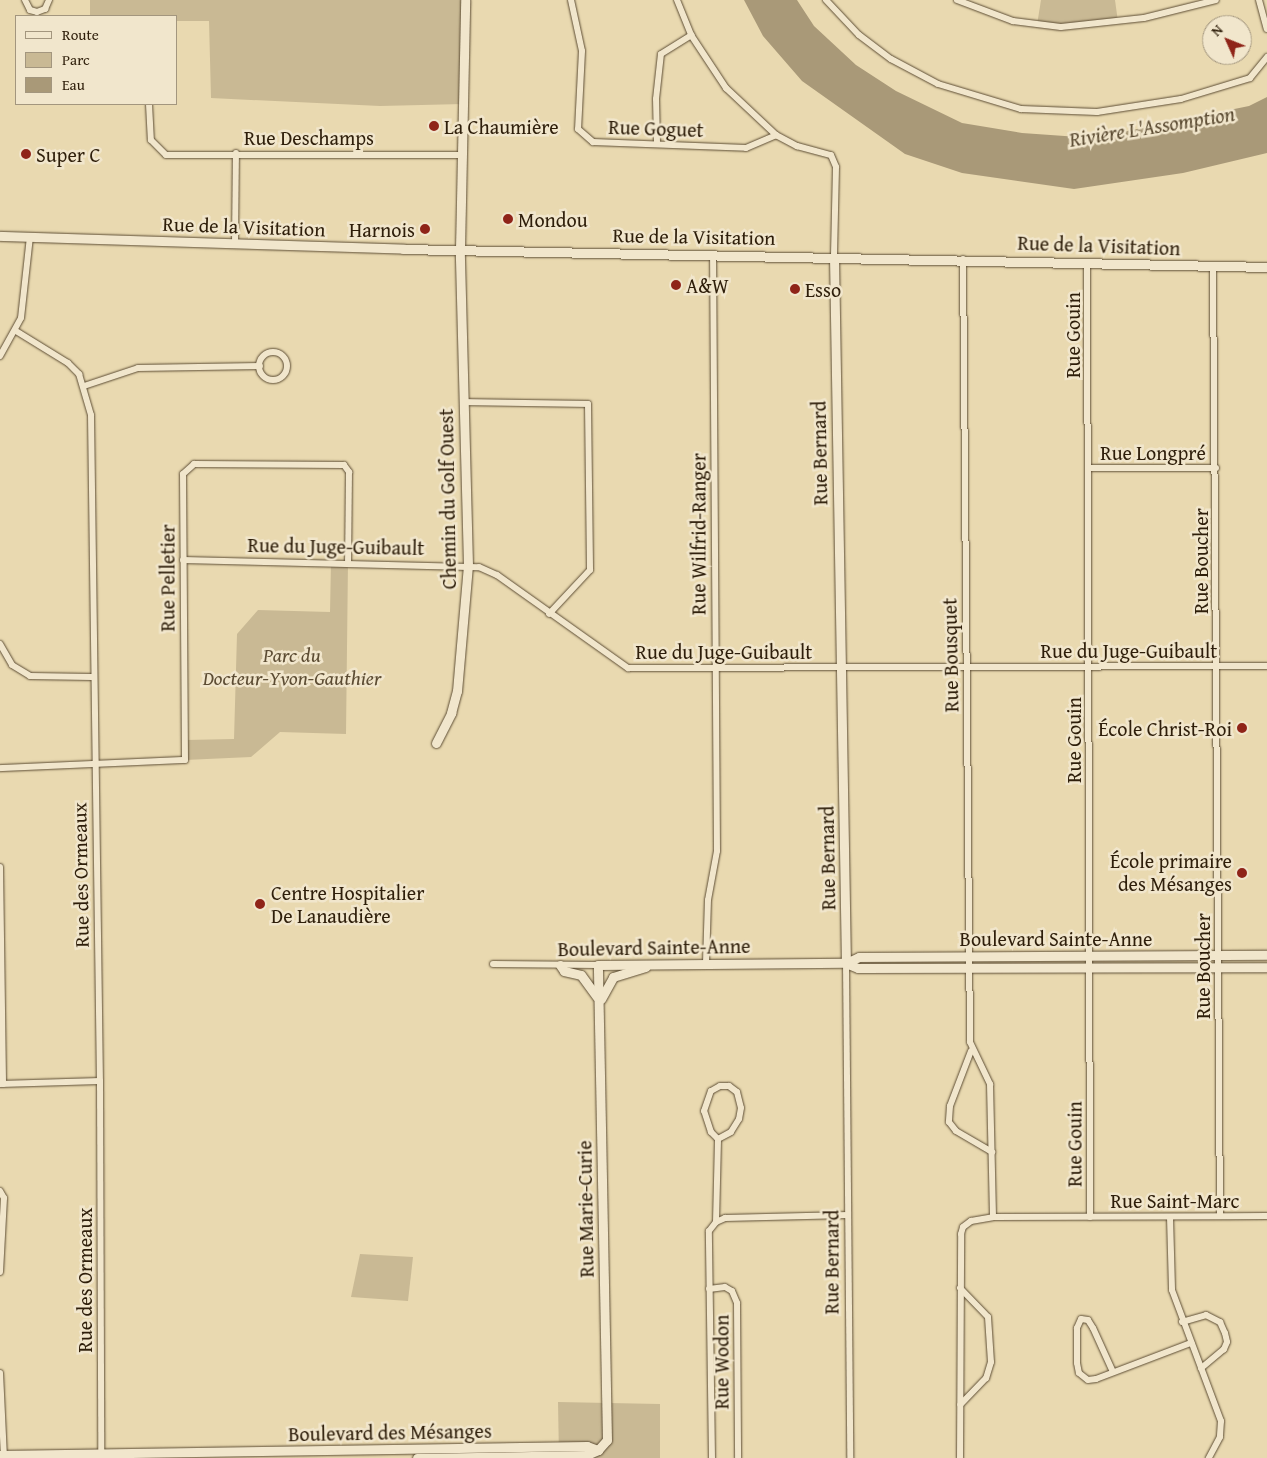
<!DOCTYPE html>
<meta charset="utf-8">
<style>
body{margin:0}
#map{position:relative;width:1267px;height:1458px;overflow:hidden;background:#e9d9b0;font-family:"Gentium Book Plus",serif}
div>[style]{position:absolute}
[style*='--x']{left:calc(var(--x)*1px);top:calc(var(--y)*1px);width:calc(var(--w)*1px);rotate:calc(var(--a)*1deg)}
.green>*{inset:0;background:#c9b994}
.water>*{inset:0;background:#a99978}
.roads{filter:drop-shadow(0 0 1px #5d4d34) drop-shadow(0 0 1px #5d4d34)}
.street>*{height:6px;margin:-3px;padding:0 3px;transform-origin:3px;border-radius:3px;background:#f1e6cc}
.street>.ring{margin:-3px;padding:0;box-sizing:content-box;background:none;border:6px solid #f1e6cc;border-radius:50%}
.secondary>*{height:9px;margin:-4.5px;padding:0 4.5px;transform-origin:4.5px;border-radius:4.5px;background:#f1e6cc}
.dots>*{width:14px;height:14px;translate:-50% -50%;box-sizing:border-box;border:2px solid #f1e6cc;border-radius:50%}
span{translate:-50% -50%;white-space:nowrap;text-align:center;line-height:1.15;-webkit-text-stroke:5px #f1e6cc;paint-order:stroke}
.poi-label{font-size:20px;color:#2e1e0a}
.left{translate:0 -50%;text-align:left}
.right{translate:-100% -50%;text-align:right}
.street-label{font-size:20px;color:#2e1e0a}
.park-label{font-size:20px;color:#5c4c33;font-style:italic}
.water-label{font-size:21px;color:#594930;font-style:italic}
.legend{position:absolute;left:15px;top:15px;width:162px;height:90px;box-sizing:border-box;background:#f1e6cc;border:1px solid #a3967e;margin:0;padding:6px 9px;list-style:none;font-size:15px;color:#2e1e0a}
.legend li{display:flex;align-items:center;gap:10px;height:25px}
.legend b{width:25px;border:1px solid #a3967e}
.north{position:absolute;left:1202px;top:15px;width:50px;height:50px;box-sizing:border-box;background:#f1e6cc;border:1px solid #a3967e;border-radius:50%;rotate:314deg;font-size:14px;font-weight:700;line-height:20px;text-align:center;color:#2e1e0a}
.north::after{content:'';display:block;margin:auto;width:18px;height:22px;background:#8f2418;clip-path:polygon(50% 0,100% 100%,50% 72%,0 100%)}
</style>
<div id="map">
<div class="green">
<div style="clip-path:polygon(90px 0,466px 0,463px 104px,380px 106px,211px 98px,209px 21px,176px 21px,176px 16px,90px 16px)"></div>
<div style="clip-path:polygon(1041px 0,1115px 0,1118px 22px,1037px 25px)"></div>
<div style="clip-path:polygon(331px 562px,348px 562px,346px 734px,280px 732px,251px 757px,185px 760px,185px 740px,234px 739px,237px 634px,258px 610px,330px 612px)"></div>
<div style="clip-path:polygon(360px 1254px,413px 1257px,408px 1301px,351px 1297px)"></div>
<div style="clip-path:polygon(558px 1402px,660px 1404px,660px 1458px,559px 1458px)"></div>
</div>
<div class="water">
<div style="clip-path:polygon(744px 0,797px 0,814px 26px,856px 65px,896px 91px,962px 123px,1022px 133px,1093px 138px,1249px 106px,1267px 97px,1267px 153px,1183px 173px,1074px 189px,962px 173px,905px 154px,802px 81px,763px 36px)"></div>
</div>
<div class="roads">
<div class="street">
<div style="--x:25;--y:0;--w:11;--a:63"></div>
<div style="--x:30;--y:10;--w:7;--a:16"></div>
<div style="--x:37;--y:12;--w:9;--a:-21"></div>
<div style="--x:45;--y:9;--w:10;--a:-66"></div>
<div style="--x:571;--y:0;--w:52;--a:77.8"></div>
<div style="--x:582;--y:51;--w:78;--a:92.9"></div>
<div style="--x:578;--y:129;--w:20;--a:41"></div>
<div style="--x:593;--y:142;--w:153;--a:2.2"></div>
<div style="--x:746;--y:148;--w:33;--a:-23"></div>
<div style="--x:677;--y:0;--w:38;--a:68"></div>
<div style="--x:691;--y:35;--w:64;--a:56.6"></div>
<div style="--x:726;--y:88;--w:69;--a:43.2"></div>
<div style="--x:776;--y:135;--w:24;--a:28"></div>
<div style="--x:797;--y:146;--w:35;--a:15"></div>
<div style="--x:831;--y:155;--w:13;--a:67"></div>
<div style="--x:836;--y:167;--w:90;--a:91.3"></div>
<div style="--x:826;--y:0;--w:48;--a:46.7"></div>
<div style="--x:859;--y:35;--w:40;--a:37"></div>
<div style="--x:891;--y:59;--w:53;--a:28"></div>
<div style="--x:938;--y:84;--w:87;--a:16.8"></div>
<div style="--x:1021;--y:109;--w:76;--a:2.3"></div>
<div style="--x:1097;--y:112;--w:85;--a:-8.8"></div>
<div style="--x:1181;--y:99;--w:72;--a:-16.9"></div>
<div style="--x:1250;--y:78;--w:27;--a:-51"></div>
<div style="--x:957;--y:0;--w:60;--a:20.6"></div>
<div style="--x:1013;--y:21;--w:48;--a:7.1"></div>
<div style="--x:1061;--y:27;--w:83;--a:-6.2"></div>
<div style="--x:1144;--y:18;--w:74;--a:-14"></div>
<div style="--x:1259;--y:0;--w:30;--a:75"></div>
<div style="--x:149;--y:104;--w:36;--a:87"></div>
<div style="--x:151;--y:140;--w:21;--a:45"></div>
<div style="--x:166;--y:155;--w:296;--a:0"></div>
<div style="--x:657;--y:142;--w:43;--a:-91.3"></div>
<div style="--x:656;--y:99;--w:45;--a:-83.7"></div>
<div style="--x:661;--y:54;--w:36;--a:-32"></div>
<div style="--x:235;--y:243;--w:90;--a:-89.4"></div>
<div style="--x:963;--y:259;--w:783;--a:89.49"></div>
<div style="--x:970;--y:1042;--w:47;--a:64.5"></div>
<div style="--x:990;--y:1084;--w:133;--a:88.7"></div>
<div style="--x:1087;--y:262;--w:955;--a:89.82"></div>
<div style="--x:1213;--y:267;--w:949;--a:89.58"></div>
<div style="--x:16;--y:331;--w:61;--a:31.6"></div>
<div style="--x:68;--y:363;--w:16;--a:45"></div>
<div style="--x:79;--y:374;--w:43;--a:73.7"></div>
<div style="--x:91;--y:415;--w:666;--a:89.23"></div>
<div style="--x:100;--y:1081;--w:377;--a:89.8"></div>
<div class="ring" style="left:259px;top:352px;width:22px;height:22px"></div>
<div style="--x:0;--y:356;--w:43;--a:-61.1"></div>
<div style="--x:21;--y:318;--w:82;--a:-83.7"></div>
<div style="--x:84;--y:386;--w:57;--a:-18.4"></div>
<div style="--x:138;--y:368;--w:122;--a:-0.9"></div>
<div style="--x:463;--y:402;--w:125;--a:0.9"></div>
<div style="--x:588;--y:404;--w:166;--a:89.3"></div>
<div style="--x:590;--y:570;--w:60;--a:133"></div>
<div style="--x:1089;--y:468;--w:127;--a:0"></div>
<div style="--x:183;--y:560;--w:296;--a:1.4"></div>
<div style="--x:479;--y:567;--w:20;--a:24"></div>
<div style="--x:497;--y:575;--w:161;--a:35.4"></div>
<div style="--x:628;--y:668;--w:639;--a:-0.18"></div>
<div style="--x:0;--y:644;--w:24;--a:60"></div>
<div style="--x:12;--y:665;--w:21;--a:31"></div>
<div style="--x:30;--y:676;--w:62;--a:0.9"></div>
<div style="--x:0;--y:768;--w:185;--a:-2.5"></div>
<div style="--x:185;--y:760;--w:286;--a:-90.4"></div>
<div style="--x:183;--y:474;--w:15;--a:-42"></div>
<div style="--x:194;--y:464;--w:150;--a:0.4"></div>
<div style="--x:344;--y:465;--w:9;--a:54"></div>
<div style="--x:349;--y:472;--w:90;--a:90.6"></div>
<div style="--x:0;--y:867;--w:217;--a:89.2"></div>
<div style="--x:706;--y:963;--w:63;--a:-88.2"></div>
<div style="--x:708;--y:900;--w:50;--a:-79.6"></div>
<div style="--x:717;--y:851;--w:597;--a:-90.38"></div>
<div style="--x:846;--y:963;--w:495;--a:89.5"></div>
<div style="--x:493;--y:964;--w:105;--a:0.5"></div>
<div style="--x:971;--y:1051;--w:59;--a:110.9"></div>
<div style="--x:950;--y:1106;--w:16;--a:94"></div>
<div style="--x:949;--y:1122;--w:11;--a:52"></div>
<div style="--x:956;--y:1131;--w:42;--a:30.3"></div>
<div style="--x:0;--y:1084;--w:100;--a:-1.7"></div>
<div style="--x:720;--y:1086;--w:9;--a:0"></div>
<div style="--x:729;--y:1086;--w:10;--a:37"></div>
<div style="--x:737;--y:1092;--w:16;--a:76"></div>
<div style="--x:741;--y:1108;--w:11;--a:100"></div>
<div style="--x:739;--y:1119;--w:15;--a:122"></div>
<div style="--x:731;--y:1132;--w:15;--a:152"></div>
<div style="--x:718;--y:1139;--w:10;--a:-135"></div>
<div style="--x:711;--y:1132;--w:22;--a:-108"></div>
<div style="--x:704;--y:1111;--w:21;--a:-71"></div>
<div style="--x:711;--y:1091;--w:10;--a:-29"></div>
<div style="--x:0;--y:1191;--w:8;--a:60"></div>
<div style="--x:4;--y:1198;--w:74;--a:93.1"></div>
<div style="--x:1170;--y:1217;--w:73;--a:88.4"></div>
<div style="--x:1172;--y:1290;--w:140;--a:69.5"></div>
<div style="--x:1221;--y:1421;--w:16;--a:94"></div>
<div style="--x:1220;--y:1437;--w:24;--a:118"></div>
<div style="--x:716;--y:1222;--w:83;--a:-88.6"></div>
<div style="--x:960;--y:1288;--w:40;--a:46"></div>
<div style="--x:988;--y:1317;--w:45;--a:86.2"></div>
<div style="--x:991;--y:1362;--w:17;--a:107"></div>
<div style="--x:986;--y:1378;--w:37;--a:134"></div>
<div style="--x:709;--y:1289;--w:16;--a:-7"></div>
<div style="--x:725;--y:1287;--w:8;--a:30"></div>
<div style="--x:732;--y:1291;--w:13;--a:67"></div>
<div style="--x:737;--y:1303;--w:155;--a:89.6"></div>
<div style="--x:1182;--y:1322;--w:25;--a:-16"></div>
<div style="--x:1206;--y:1315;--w:16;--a:27"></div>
<div style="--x:1220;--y:1322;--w:12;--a:66"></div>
<div style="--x:1225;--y:1333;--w:9;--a:77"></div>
<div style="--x:1227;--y:1342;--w:8;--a:113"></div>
<div style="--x:1224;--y:1349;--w:30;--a:140"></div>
<div style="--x:1113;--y:1372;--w:48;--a:-114.4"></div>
<div style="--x:1093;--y:1328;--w:9;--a:-122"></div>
<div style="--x:1088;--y:1320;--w:7;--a:-172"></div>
<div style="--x:1081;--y:1319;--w:10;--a:114"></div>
<div style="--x:1077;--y:1328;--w:35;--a:90"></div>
<div style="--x:1077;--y:1363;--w:10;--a:79"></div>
<div style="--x:1079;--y:1373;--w:11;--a:38"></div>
<div style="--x:1088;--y:1380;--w:8;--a:-7"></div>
<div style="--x:1096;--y:1379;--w:102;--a:-20.8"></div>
<div style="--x:0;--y:1373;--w:85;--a:87.3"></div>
<div style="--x:712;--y:1458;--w:227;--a:-90.8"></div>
<div style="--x:709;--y:1231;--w:11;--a:-52"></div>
<div style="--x:716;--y:1222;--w:10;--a:-24"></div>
<div style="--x:725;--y:1218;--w:123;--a:-1.4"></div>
<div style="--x:960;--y:1458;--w:224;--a:-89.7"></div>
<div style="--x:961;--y:1234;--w:7;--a:-74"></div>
<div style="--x:963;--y:1227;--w:10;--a:-37"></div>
<div style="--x:971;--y:1221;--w:22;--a:-10"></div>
<div style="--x:993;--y:1217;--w:274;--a:-0.2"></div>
</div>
<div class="secondary">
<div style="--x:0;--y:236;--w:403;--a:1.8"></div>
<div style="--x:403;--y:249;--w:864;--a:1.19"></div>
<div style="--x:834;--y:257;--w:706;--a:89.03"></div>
<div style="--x:436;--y:743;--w:34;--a:-63"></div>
<div style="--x:451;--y:713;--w:23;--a:-75"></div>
<div style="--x:457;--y:691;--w:126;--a:-85"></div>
<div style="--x:468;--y:565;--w:316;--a:-91.5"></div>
<div style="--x:460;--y:249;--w:249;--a:-88.8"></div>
<div style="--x:846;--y:963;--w:14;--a:-25"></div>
<div style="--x:859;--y:957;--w:408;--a:-0.3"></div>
<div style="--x:560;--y:965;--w:7;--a:56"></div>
<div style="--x:564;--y:971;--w:17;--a:13"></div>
<div style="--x:581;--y:975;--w:27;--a:54"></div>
<div style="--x:601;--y:999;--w:25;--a:-61"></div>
<div style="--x:613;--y:977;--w:34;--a:-17"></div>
<div style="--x:0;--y:1455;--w:587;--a:-0.88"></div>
<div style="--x:587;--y:1446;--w:12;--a:20"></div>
<div style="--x:417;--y:1458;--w:170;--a:-1"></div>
<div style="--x:587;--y:1455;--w:12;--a:-24"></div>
<div style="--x:598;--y:1450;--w:13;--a:-48"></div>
<div style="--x:607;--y:1440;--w:475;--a:-91.1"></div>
<div style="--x:598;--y:965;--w:248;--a:-0.5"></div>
<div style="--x:846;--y:963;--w:13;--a:23"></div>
<div style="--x:858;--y:968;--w:409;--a:-0.1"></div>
</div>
</div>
<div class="dots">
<div style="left:434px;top:126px;background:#8f2418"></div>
<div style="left:26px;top:154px;background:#8f2418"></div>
<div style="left:508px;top:219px;background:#8f2418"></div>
<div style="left:425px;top:229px;background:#8f2418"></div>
<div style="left:676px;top:285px;background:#8f2418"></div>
<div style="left:795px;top:289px;background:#8f2418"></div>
<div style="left:1242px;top:728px;background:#8f2418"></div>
<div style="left:1242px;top:873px;background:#8f2418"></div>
<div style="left:260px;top:904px;background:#8f2418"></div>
</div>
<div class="poi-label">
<span class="left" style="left:444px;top:126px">La Chaumière</span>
<span class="left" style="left:36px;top:154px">Super C</span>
<span class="left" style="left:518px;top:219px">Mondou</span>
<span class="right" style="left:415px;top:229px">Harnois</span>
<span class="left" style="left:686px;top:285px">A&amp;W</span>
<span class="left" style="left:805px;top:289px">Esso</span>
<span class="right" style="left:1232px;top:728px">École Christ-Roi</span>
<span class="right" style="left:1232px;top:872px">École primaire<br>des Mésanges</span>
<span class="left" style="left:271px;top:904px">Centre Hospitalier<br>De Lanaudière</span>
</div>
<div class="street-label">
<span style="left:656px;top:128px;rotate:2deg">Rue Goguet</span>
<span style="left:309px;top:137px">Rue Deschamps</span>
<span style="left:244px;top:226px;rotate:2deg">Rue de la Visitation</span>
<span style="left:694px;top:236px;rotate:1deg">Rue de la Visitation</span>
<span style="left:1099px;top:245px;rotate:2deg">Rue de la Visitation</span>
<span style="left:1072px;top:335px;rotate:-90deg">Rue Gouin</span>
<span style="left:1153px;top:452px">Rue Longpré</span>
<span style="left:819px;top:453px;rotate:-91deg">Rue Bernard</span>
<span style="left:447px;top:499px;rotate:-91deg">Chemin du Golf Ouest</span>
<span style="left:698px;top:534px;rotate:-90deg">Rue Wilfrid-Ranger</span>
<span style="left:336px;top:546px;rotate:1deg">Rue du Juge-Guibault</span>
<span style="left:1200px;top:561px;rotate:-90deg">Rue Boucher</span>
<span style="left:167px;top:578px;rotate:-90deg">Rue Pelletier</span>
<span style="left:1129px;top:650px">Rue du Juge-Guibault</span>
<span style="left:724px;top:651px">Rue du Juge-Guibault</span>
<span style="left:950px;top:655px;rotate:-91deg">Rue Bousquet</span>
<span style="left:1073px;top:740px;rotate:-90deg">Rue Gouin</span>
<span style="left:827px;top:858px;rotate:-91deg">Rue Bernard</span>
<span style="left:80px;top:875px;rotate:-91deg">Rue des Ormeaux</span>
<span style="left:1056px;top:938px">Boulevard Sainte-Anne</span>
<span style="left:654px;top:947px;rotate:-1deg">Boulevard Sainte-Anne</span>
<span style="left:1202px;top:966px;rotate:-90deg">Rue Boucher</span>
<span style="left:1074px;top:1144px;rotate:-90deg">Rue Gouin</span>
<span style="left:1175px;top:1200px">Rue Saint-Marc</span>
<span style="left:585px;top:1209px;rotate:-91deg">Rue Marie-Curie</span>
<span style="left:831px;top:1262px;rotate:-90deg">Rue Bernard</span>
<span style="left:84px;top:1280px;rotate:-90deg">Rue des Ormeaux</span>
<span style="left:721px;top:1362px;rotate:-90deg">Rue Wodon</span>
<span style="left:390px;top:1432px;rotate:-1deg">Boulevard des Mésanges</span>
</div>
<div class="park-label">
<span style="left:292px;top:666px">Parc du<br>Docteur-Yvon-Gauthier</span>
</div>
<div class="water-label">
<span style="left:1152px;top:127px;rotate:-9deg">Rivière L'Assomption</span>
</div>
<ul class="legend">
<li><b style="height:6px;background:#f1e6cc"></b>Route</li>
<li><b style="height:14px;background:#c9b994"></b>Parc</li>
<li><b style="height:14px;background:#a99978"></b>Eau</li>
</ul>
<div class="north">N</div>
</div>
